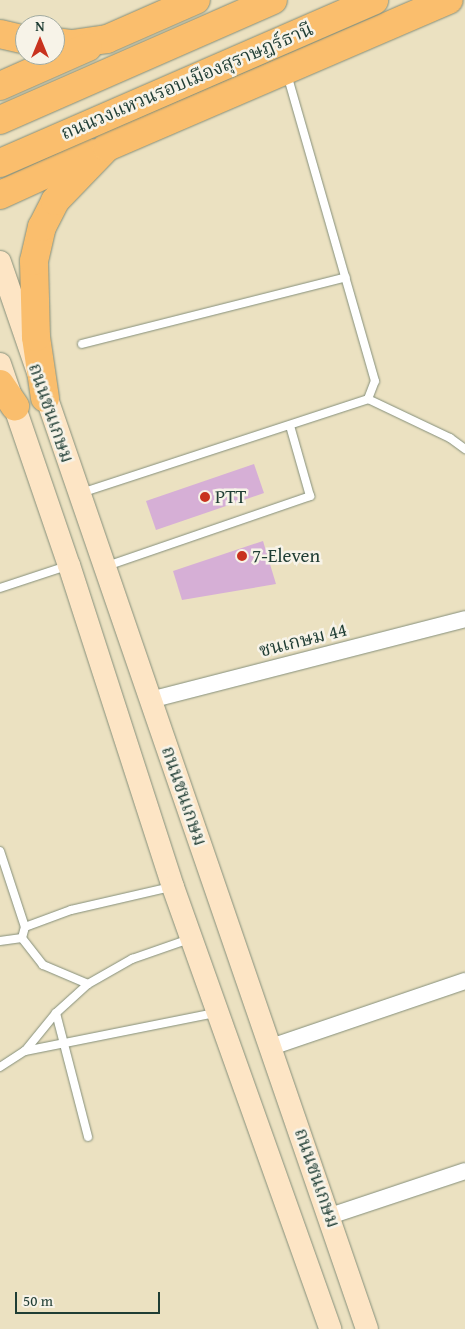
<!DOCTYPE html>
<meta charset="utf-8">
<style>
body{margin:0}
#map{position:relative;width:465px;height:1329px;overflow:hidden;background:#ebe1c1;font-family:"Gentium Book Plus","Noto Serif Thai",serif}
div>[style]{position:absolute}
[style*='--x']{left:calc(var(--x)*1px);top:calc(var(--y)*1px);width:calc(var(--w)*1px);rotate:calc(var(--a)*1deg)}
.building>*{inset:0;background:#d6afd6}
.roads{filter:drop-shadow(0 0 1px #858f7a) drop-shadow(0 0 1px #858f7a)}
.lane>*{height:8px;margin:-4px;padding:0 4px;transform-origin:4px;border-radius:4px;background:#fff}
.street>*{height:16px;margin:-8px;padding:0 8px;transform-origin:8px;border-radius:8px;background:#fff}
.secondary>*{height:22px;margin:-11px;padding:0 11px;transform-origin:11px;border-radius:11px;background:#fde5c5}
.highway>*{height:28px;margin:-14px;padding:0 14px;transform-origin:14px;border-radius:14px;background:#fabe6d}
.bridges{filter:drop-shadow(0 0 1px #858f7a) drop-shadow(0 0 1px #858f7a)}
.highway-bridge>*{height:28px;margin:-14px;padding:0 14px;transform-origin:14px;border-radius:14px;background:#fabe6d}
.dots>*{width:14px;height:14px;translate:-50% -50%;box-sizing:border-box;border:2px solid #f7f3e8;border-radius:50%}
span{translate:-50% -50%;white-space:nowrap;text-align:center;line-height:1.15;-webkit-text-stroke:5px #f7f3e8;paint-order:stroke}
.street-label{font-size:19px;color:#1f3d34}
.poi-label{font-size:19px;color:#1f3d34}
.left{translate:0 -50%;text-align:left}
.north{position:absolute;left:15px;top:15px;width:50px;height:50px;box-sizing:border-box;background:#f7f3e8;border:1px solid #a1aaa0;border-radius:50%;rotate:0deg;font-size:14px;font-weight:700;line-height:20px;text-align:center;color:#1f3d34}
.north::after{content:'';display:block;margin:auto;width:18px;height:22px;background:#c8321e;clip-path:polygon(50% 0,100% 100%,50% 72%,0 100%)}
.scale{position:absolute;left:15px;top:1292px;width:145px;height:22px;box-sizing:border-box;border:2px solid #1f3d34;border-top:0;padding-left:6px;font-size:15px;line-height:18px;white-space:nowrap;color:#1f3d34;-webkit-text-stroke:4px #f7f3e8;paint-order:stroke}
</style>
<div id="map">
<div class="building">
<div style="clip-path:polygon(254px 464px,264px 493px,156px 530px,146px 501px)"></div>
<div style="clip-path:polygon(263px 541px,276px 584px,182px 600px,173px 571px)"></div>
</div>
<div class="roads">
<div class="lane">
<div style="--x:82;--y:344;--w:272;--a:-14.2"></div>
<div style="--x:368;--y:399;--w:91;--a:25.4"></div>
<div style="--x:450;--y:438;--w:19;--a:36"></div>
<div style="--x:81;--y:493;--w:302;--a:-18.1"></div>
<div style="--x:368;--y:399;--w:19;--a:-69"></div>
<div style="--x:375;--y:381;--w:319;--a:-106"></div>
<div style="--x:107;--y:566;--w:215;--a:-19"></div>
<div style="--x:310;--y:496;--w:73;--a:-105.9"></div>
<div style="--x:0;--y:588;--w:71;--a:-18.2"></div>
<div style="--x:0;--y:851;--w:80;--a:71.8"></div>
<div style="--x:0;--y:941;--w:22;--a:-8"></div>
<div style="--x:88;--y:984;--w:51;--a:-29.6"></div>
<div style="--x:132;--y:959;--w:60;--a:-19.3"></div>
<div style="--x:56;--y:1013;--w:128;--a:75.5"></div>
<div style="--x:25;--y:1051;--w:195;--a:-11.3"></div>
<div style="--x:0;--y:1067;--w:30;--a:-33"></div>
<div style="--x:25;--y:1051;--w:49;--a:-50.8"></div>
<div style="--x:56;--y:1013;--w:43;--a:-42.2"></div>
<div style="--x:88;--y:984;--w:49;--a:-157.1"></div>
<div style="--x:43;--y:965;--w:34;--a:-128"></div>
<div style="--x:22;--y:938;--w:11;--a:-75"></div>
<div style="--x:25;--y:927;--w:49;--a:-20.3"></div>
<div style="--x:71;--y:910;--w:103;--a:-13"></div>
</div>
<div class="street">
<div style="--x:150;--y:700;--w:325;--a:-14.4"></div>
<div style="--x:271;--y:1047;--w:205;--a:-18.8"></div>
<div style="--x:330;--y:1216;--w:142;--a:-18.4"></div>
</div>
<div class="secondary">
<div style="--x:0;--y:262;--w:1128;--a:71.02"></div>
<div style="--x:0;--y:364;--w:213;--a:71.1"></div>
<div style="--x:69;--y:565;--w:338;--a:72.1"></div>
<div style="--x:173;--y:887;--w:469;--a:70.4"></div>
</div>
<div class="highway">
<div style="--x:0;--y:34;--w:26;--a:13"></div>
<div style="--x:55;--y:42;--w:17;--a:7"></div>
<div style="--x:72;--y:44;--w:35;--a:-8"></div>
<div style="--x:107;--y:39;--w:97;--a:-23.7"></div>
<div style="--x:0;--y:86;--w:96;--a:-23.9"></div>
<div style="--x:0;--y:120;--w:298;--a:-23.7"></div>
<div style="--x:0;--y:195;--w:101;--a:-24.5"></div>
<div style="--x:0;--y:384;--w:27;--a:56"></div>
<div style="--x:45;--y:398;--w:62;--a:-98.4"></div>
<div style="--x:36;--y:337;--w:76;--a:-91.5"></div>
<div style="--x:34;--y:261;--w:35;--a:-77"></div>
<div style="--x:42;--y:227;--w:29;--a:-63"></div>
<div style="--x:55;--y:201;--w:75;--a:-46.1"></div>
<div style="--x:107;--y:147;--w:372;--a:-23.3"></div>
</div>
</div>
<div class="bridges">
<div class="highway-bridge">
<div style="--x:0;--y:163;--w:408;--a:-23.5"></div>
</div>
</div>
<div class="dots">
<div style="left:205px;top:497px;background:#c8321e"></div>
<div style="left:242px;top:556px;background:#c8321e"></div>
</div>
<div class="street-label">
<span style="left:187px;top:81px;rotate:-23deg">ถนนวงแหวนรอบเมืองสุราษฎร์ธานี</span>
<span style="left:51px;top:413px;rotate:71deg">ถนนชนเกษม</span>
<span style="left:303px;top:640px;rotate:-14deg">ชนเกษม 44</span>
<span style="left:184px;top:796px;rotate:71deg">ถนนชนเกษม</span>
<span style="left:317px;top:1178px;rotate:71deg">ถนนชนเกษม</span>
</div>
<div class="poi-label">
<span class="left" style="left:215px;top:497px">PTT</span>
<span class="left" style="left:252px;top:556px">7-Eleven</span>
</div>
<div class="north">N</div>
<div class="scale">50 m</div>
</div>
